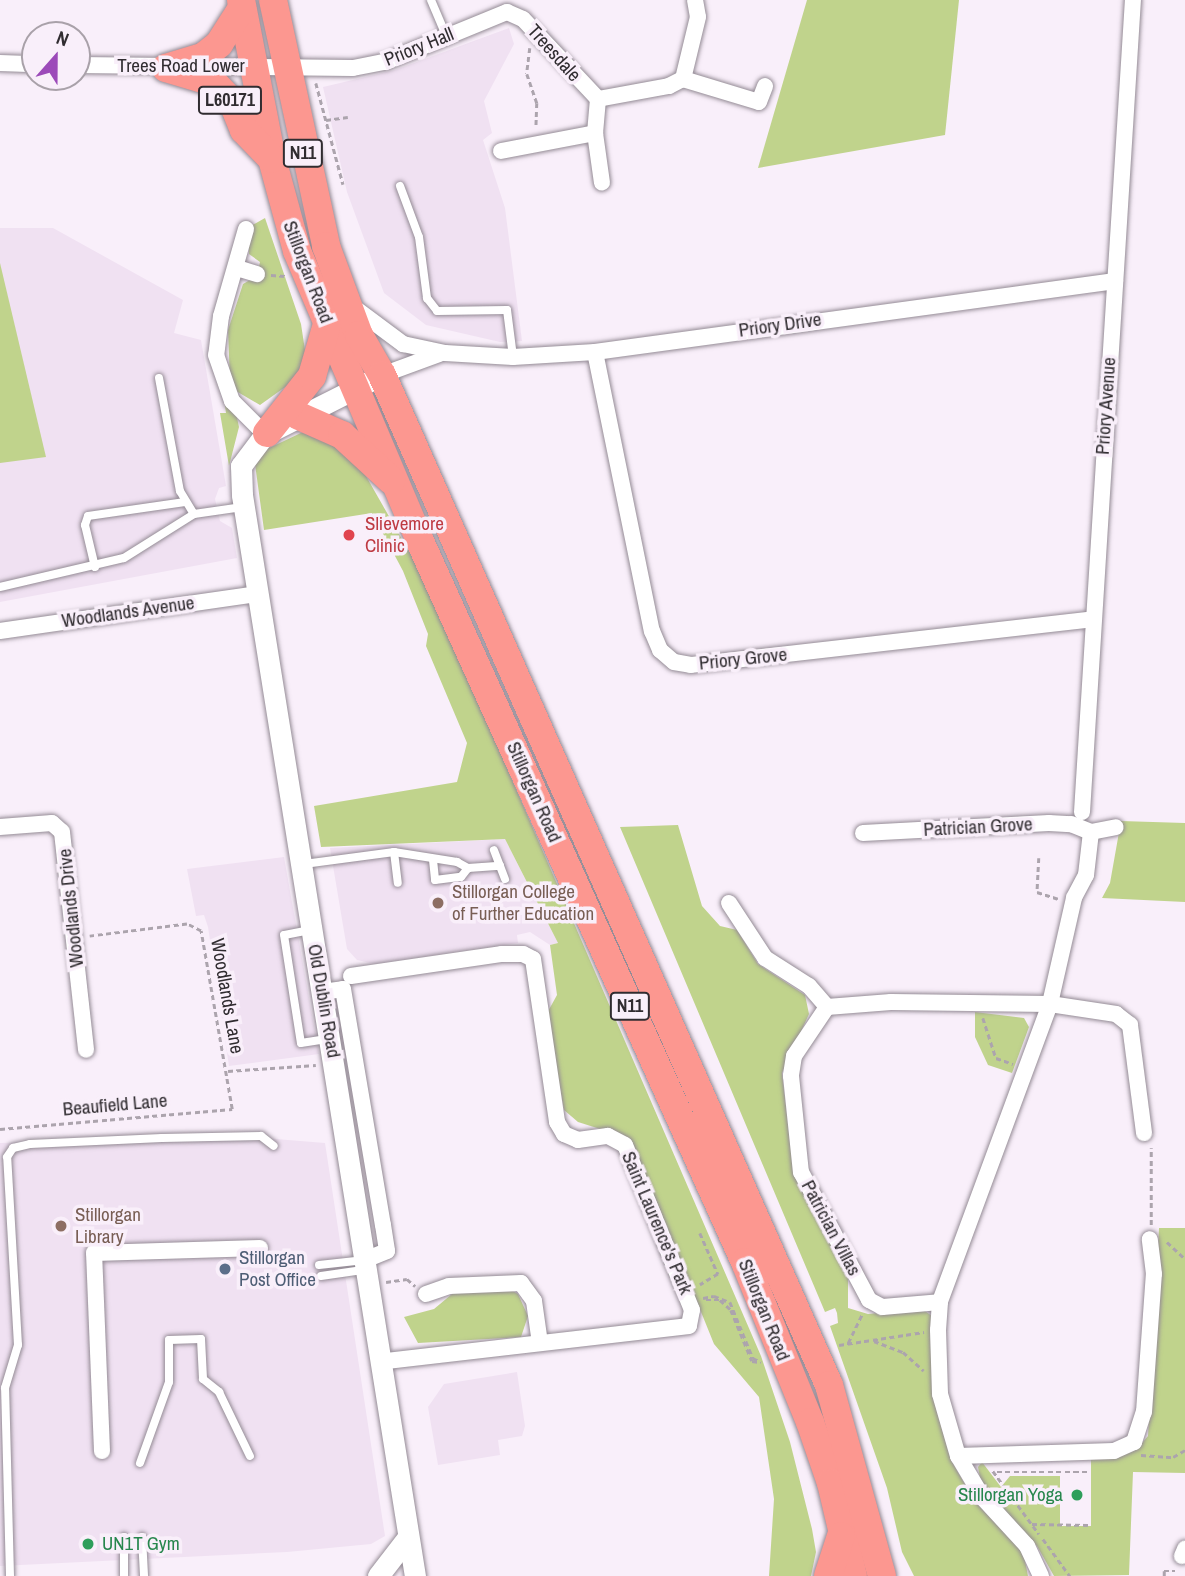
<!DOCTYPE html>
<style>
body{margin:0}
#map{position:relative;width:1185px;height:1576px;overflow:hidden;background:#f9effa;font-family:"Archivo Narrow",sans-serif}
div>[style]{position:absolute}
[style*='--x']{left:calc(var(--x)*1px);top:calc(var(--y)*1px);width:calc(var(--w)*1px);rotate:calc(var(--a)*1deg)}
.built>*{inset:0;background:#f0e1f2}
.green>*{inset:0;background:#c0d38c}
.path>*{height:2.5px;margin-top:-1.25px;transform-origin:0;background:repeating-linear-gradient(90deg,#aca4ad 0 5px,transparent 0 8.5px)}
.roads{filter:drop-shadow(0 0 2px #948b95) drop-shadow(0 0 2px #948b95)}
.lane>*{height:8px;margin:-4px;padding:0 4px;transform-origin:4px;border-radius:4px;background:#fff}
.street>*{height:16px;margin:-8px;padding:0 8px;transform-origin:8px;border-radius:8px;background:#fff}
.secondary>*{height:21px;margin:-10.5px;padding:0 10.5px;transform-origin:10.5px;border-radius:10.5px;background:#fff}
.highway>*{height:28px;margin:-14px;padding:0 14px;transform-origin:14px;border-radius:14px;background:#fc9790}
.dots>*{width:19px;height:19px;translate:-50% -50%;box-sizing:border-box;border:4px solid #f9effa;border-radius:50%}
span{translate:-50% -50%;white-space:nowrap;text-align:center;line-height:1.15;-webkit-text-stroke:7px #f9effa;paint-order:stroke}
.shield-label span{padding:2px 5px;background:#f9effa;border:2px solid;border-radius:5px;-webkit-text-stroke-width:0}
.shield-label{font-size:18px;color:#302c30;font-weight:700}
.street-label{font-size:19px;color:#302c30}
.health-label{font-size:19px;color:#be3a42}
.left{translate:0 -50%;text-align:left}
.education-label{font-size:19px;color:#785e54}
.service-label{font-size:19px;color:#4e5e75}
.leisure-label{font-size:19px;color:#27864d}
.right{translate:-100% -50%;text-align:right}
.north{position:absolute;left:21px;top:21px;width:70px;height:70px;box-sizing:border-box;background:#f9effa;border:2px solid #a9a1a9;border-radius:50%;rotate:21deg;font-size:19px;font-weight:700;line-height:28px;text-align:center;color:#302c30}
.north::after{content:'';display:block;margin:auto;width:24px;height:32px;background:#9c4ab9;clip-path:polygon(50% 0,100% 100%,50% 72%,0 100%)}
</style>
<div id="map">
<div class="built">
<div style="clip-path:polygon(509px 28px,514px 44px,484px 101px,492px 133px,483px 140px,505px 208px,522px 341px,500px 342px,426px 325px,384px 293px,347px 192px,323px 87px,395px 70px)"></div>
<div style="clip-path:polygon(0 228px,53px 228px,183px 300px,174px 333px,201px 340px,226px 486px,219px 488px,215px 499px,220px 521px,232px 528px,237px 558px,0 602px)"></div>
<div style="clip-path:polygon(505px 839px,558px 943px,550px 945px,530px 932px,517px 935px,518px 943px,375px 964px,357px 960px,347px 949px,330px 848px)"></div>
<div style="clip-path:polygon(284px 857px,319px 1054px,229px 1066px,208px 927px,204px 915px,196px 916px,187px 869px)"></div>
<div style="clip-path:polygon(240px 1136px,325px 1143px,385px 1536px,371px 1544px,287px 1552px,0 1566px,0 1143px)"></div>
<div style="clip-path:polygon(517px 1372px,525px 1426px,522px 1436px,498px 1440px,500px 1455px,438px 1465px,428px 1407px,444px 1384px)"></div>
</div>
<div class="green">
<div style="clip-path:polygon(807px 0,959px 0,945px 135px,758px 168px)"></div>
<div style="clip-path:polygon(265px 218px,301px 324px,306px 357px,295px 380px,260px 405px,236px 391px,230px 381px,228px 330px,243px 284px,257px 276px,260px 262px,249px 254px,249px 227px)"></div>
<div style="clip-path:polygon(0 263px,46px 457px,0 463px)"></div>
<div style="clip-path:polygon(224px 399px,236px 413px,239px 427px,229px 466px,220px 413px,226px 413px)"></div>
<div style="clip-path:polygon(305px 431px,354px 455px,427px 583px,761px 1356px,790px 1442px,812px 1529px,816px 1552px,811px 1576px,769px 1576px,774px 1499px,759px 1397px,714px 1344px,634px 1146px,619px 1135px,578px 1122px,564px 1110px,546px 1015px,557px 995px,550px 945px,558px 943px,505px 839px,321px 847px,314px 806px,457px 782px,467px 743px,426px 646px,428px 634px,403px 571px,372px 513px,264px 530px,255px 464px,265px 450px)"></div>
<div style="clip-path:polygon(1121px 821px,1185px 823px,1185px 902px,1102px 898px,1110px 883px)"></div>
<div style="clip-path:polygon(678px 825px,702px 906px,720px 926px,737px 930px,758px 964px,805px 995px,809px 1014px,782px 1073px,794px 1174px,848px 1275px,848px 1308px,868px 1314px,922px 1309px,932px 1316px,936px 1408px,951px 1460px,975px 1502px,1023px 1551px,1028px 1576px,914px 1576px,902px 1552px,887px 1488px,830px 1326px,838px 1323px,837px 1313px,835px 1308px,825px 1312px,620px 827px)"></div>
<div style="clip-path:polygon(975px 1012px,1024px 1018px,1029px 1027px,1012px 1073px,988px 1065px,975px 1037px)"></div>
<div style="clip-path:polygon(1159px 1228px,1185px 1228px,1185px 1473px,1133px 1472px,1129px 1575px,1054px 1576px,1037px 1546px,981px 1483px,978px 1467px,982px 1462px,1001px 1487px,1010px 1476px,1060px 1476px,1060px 1526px,1091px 1526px,1091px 1459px,1137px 1449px,1148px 1436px)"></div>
<div style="clip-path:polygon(458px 1289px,509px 1289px,518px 1294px,528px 1316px,521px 1337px,418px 1343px,404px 1317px,434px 1309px)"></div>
</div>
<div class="path">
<div style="--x:530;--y:48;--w:26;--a:97"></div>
<div style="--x:527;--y:74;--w:31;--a:71"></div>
<div style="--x:537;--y:103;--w:24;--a:92"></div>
<div style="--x:316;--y:83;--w:105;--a:75"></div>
<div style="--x:326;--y:120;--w:22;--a:-8"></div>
<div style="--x:271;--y:275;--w:14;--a:4"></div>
<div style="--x:1039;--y:858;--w:34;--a:93"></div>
<div style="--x:1037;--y:892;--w:22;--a:18"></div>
<div style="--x:983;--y:1018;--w:42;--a:72"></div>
<div style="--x:996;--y:1058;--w:18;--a:19"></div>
<div style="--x:228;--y:1071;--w:88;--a:-3.9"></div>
<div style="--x:0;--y:1129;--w:233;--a:-4.9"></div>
<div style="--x:232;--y:1109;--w:181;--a:-99.9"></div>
<div style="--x:201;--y:931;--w:16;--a:-153"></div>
<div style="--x:187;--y:924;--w:98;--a:172.9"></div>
<div style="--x:1151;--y:1225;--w:77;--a:-90"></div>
<div style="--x:700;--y:1233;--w:45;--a:66.3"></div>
<div style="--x:718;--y:1274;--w:21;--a:149"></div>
<div style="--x:1167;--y:1242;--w:25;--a:43"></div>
<div style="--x:386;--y:1282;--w:21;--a:-8"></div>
<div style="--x:407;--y:1279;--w:11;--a:41"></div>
<div style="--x:703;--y:1298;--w:11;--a:-10"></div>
<div style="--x:714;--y:1296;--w:17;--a:21"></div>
<div style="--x:730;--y:1302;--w:61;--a:67.7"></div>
<div style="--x:753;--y:1358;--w:9;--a:27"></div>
<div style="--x:706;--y:1300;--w:14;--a:0"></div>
<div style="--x:720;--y:1300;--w:15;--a:42"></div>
<div style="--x:731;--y:1310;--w:55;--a:67.6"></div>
<div style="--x:752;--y:1361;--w:7;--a:8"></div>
<div style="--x:874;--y:1341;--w:31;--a:21"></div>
<div style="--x:903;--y:1352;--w:28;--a:42"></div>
<div style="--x:848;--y:1343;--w:32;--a:-64"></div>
<div style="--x:839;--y:1345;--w:86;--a:-8.7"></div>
<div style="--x:1141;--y:1455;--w:32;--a:4"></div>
<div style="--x:1173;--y:1457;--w:14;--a:-30"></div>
<div style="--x:993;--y:1471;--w:78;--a:53.9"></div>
<div style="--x:997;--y:1472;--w:90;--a:0"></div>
<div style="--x:1032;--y:1524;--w:56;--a:1"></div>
<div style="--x:1043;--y:1539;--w:46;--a:53.9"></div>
<div style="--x:1164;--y:1576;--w:5;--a:-90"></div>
<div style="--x:1164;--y:1571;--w:11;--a:0"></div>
</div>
<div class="roads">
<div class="lane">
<div style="--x:431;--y:0;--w:39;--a:67"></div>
<div style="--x:400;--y:186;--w:54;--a:69.6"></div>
<div style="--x:419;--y:237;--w:62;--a:82.5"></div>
<div style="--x:427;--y:298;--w:16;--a:52"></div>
<div style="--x:437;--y:311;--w:70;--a:-0.8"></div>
<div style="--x:507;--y:310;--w:47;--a:82.7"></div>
<div style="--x:159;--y:378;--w:115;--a:79.5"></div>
<div style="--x:180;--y:491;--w:27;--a:59"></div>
<div style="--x:95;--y:567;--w:43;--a:-103.4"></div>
<div style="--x:85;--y:525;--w:9;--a:-72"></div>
<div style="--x:88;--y:516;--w:98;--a:-8.2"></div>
<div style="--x:0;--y:587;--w:127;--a:-13.2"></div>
<div style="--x:124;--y:558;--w:83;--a:-32.2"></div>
<div style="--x:194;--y:514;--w:49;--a:-8.3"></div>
<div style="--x:394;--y:852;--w:31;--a:83"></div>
<div style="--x:433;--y:860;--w:20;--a:84"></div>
<div style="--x:435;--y:880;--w:26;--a:-7"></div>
<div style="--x:461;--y:877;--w:11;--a:-52"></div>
<div style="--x:304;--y:864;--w:91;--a:-7.6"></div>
<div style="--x:394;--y:852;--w:64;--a:9"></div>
<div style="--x:457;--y:862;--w:13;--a:29"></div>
<div style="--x:468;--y:868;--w:32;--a:-4"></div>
<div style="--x:500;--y:866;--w:17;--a:-111"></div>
<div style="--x:500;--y:866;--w:14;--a:69"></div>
<div style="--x:310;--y:930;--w:26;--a:169"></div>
<div style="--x:284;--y:935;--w:109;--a:81.1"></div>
<div style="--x:301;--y:1043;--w:26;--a:-9"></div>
<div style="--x:319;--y:1265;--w:46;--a:-6.2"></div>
<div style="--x:321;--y:1276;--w:42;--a:-8.1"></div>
<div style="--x:140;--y:1463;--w:86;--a:-70.3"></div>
<div style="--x:169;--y:1382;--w:42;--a:-90"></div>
<div style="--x:169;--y:1340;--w:32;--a:-2"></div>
<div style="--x:201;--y:1339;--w:40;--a:87.1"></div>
<div style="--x:203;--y:1379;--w:21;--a:39"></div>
<div style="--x:219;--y:1392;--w:71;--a:64.2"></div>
<div style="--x:124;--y:1537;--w:39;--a:90"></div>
<div style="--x:142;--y:1537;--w:39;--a:87"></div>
<div style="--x:10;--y:1576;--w:188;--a:-91.5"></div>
<div style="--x:5;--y:1388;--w:45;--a:-73.2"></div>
<div style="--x:18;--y:1345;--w:188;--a:-93.3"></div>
<div style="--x:7;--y:1157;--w:11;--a:-56"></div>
<div style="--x:13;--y:1148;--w:17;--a:-13"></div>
<div style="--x:30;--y:1144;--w:132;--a:-2.6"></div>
<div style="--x:162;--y:1138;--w:99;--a:-1.2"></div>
<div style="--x:261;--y:1136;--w:16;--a:38"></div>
</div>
<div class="street">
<div style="--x:695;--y:0;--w:17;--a:80"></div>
<div style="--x:698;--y:17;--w:64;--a:103.6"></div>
<div style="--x:683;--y:79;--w:79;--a:16.8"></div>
<div style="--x:759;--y:102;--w:17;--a:-69"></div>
<div style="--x:0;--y:63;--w:35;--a:2"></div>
<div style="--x:77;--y:65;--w:276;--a:0.6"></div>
<div style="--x:353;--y:68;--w:33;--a:-11"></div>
<div style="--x:385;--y:62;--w:132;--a:-22.3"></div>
<div style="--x:507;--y:12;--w:17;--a:24"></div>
<div style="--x:523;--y:19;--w:110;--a:46.8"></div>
<div style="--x:598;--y:99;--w:34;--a:95"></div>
<div style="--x:595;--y:133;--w:50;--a:82"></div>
<div style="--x:598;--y:99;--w:72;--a:-10.4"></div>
<div style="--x:669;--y:86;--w:16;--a:-27"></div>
<div style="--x:501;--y:151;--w:96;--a:-10.8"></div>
<div style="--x:246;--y:229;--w:91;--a:106"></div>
<div style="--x:221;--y:316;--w:39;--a:97"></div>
<div style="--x:216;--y:355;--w:49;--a:70.8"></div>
<div style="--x:232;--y:401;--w:47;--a:45"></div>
<div style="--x:237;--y:268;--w:21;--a:17"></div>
<div style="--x:352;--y:306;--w:64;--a:36.7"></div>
<div style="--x:403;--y:344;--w:43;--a:12.1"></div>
<div style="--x:445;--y:353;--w:68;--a:3.4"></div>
<div style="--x:513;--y:357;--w:82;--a:-3.5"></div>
<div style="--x:595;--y:352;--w:525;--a:-7.77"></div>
<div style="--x:595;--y:352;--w:285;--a:78.5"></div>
<div style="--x:652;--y:631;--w:21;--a:67"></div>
<div style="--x:660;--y:650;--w:18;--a:41"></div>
<div style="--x:674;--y:662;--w:17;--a:10"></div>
<div style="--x:691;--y:665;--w:404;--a:-6.5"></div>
<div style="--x:382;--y:375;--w:61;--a:-20.2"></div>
<div style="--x:0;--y:631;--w:259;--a:-8.2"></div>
<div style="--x:1082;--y:812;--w:814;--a:-86.41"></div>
<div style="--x:0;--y:827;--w:52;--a:-4.4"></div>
<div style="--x:52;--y:823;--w:13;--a:42"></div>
<div style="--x:62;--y:832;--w:219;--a:83.7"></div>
<div style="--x:1091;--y:832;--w:25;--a:-11"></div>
<div style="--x:863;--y:833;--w:186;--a:-3.1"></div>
<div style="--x:1049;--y:823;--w:22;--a:3"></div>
<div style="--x:1071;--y:824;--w:22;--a:22"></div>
<div style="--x:1091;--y:832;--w:43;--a:96.6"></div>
<div style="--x:1086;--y:875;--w:26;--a:118"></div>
<div style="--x:1074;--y:898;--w:109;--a:102.8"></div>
<div style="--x:1050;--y:1004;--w:318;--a:110.3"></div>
<div style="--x:940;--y:1302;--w:28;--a:94"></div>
<div style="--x:938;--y:1330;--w:64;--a:88.2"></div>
<div style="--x:940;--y:1394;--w:65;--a:73.8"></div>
<div style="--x:958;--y:1456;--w:49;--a:59.2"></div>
<div style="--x:983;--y:1498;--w:65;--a:47.5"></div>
<div style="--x:1027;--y:1546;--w:33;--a:65"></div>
<div style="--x:729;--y:903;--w:66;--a:56.8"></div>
<div style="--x:765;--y:958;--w:52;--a:32.5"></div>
<div style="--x:809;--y:986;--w:28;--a:49"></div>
<div style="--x:351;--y:976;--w:153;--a:-8.3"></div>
<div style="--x:502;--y:954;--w:21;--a:0"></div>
<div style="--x:523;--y:954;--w:11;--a:27"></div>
<div style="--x:533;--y:959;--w:165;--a:81.6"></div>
<div style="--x:557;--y:1122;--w:14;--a:60"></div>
<div style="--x:564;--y:1134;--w:15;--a:23"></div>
<div style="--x:578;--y:1140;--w:30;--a:-8"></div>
<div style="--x:608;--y:1136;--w:19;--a:28"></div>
<div style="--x:625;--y:1145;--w:178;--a:67.9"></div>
<div style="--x:692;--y:1310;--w:16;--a:101"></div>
<div style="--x:689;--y:1326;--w:311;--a:173.4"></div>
<div style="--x:322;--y:992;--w:21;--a:-8"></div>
<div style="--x:343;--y:989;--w:239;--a:80.4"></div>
<div style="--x:383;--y:1225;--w:26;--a:81"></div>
<div style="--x:387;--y:1251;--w:24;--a:158"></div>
<div style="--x:827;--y:1007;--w:64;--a:-4.5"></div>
<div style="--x:891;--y:1002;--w:159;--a:0.7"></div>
<div style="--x:1050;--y:1004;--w:67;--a:8.6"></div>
<div style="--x:1116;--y:1014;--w:18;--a:38"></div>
<div style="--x:1130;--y:1025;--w:109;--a:82.6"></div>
<div style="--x:827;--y:1007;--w:59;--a:124"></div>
<div style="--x:794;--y:1056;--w:20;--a:99"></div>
<div style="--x:791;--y:1076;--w:97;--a:84.1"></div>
<div style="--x:801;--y:1172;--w:145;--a:62"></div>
<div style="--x:869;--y:1300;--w:15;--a:28"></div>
<div style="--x:882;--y:1307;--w:58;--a:-4.9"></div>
<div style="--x:426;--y:1294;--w:24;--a:-19"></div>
<div style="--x:449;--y:1286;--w:72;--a:-2.4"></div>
<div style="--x:521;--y:1283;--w:22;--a:54"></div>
<div style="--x:534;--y:1301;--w:42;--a:81.9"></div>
<div style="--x:102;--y:1451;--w:198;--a:-92.3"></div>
<div style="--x:94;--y:1253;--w:166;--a:-1.7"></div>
<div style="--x:958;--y:1456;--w:156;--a:-1.8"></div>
<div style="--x:1114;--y:1451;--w:22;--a:-24"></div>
<div style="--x:1134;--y:1442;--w:32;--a:-72"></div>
<div style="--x:1144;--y:1412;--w:138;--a:-85.9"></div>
<div style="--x:1154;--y:1274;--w:35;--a:-97"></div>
<div style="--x:1182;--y:1556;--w:8;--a:-67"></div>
</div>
<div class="secondary">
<div style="--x:382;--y:375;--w:131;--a:153.2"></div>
<div style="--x:265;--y:434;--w:40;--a:127"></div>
<div style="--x:241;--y:466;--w:29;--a:88"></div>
<div style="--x:242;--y:495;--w:1095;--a:80.91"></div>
<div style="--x:378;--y:1576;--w:49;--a:-52.4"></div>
</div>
<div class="highway">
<div style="--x:241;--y:0;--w:162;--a:79"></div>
<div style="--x:272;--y:159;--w:95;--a:74.8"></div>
<div style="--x:297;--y:251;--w:313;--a:67"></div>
<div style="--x:419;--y:539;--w:793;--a:65.73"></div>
<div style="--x:745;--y:1262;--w:173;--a:67.9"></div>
<div style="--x:810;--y:1422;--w:65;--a:71"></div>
<div style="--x:831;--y:1483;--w:96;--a:76.7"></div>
<div style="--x:273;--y:0;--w:252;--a:77.8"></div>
<div style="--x:326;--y:246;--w:95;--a:69.7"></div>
<div style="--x:359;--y:335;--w:46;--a:60.1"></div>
<div style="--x:382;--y:375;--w:1104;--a:66.13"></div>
<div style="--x:829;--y:1385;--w:198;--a:74.5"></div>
<div style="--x:166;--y:68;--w:49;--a:16.6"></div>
<div style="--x:213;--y:82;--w:29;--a:46"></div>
<div style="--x:233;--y:103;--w:29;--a:68"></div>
<div style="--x:244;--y:130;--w:40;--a:46"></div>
<div style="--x:166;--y:68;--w:39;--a:-17"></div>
<div style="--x:203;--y:57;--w:21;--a:-39"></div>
<div style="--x:219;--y:44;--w:43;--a:-57.4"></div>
<div style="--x:299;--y:416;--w:47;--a:23.8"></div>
<div style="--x:342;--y:435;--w:67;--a:42.6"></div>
<div style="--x:267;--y:433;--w:73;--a:-51.7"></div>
<div style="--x:312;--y:376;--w:54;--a:-73.9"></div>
<div style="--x:828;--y:1576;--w:42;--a:-72"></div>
</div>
</div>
<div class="dots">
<div style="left:349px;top:535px;background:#e0444e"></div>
<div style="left:438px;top:903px;background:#8d6e63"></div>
<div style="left:61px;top:1226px;background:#8d6e63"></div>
<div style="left:225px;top:1269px;background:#5c6f8a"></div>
<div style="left:1077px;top:1495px;background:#2e9e5b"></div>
<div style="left:88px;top:1544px;background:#2e9e5b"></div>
</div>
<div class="shield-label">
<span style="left:230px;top:100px">L60171</span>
<span style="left:303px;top:153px">N11</span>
<span style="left:630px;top:1006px">N11</span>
</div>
<div class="street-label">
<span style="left:419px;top:47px;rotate:-22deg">Priory Hall</span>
<span style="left:554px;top:53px;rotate:48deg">Treesdale</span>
<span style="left:181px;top:66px">Trees Road Lower</span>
<span style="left:308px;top:272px;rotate:69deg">Stillorgan Road</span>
<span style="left:780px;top:325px;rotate:-8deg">Priory Drive</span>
<span style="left:1106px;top:406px;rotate:-86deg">Priory Avenue</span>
<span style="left:128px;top:612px;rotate:-8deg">Woodlands Avenue</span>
<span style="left:743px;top:659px;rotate:-6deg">Priory Grove</span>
<span style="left:534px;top:792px;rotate:66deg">Stillorgan Road</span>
<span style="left:978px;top:827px;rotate:-3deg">Patrician Grove</span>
<span style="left:71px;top:908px;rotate:-96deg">Woodlands Drive</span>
<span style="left:227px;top:996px;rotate:80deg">Woodlands Lane</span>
<span style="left:324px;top:1001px;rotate:80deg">Old Dublin Road</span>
<span style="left:115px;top:1105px;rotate:-5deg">Beaufield Lane</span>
<span style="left:657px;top:1223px;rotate:67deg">Saint Laurence's Park</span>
<span style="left:831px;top:1228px;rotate:62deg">Patrician Villas</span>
<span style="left:764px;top:1310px;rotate:68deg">Stillorgan Road</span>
</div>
<div class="health-label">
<span class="left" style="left:365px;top:535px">Slievemore<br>Clinic</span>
</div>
<div class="education-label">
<span class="left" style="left:452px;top:903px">Stillorgan College<br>of Further Education</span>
<span class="left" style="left:75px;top:1226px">Stillorgan<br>Library</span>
</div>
<div class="service-label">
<span class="left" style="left:239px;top:1269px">Stillorgan<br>Post Office</span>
</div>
<div class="leisure-label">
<span class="right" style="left:1063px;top:1495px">Stillorgan Yoga</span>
<span class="left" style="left:102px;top:1544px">UN1T Gym</span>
</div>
<div class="north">N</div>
</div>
